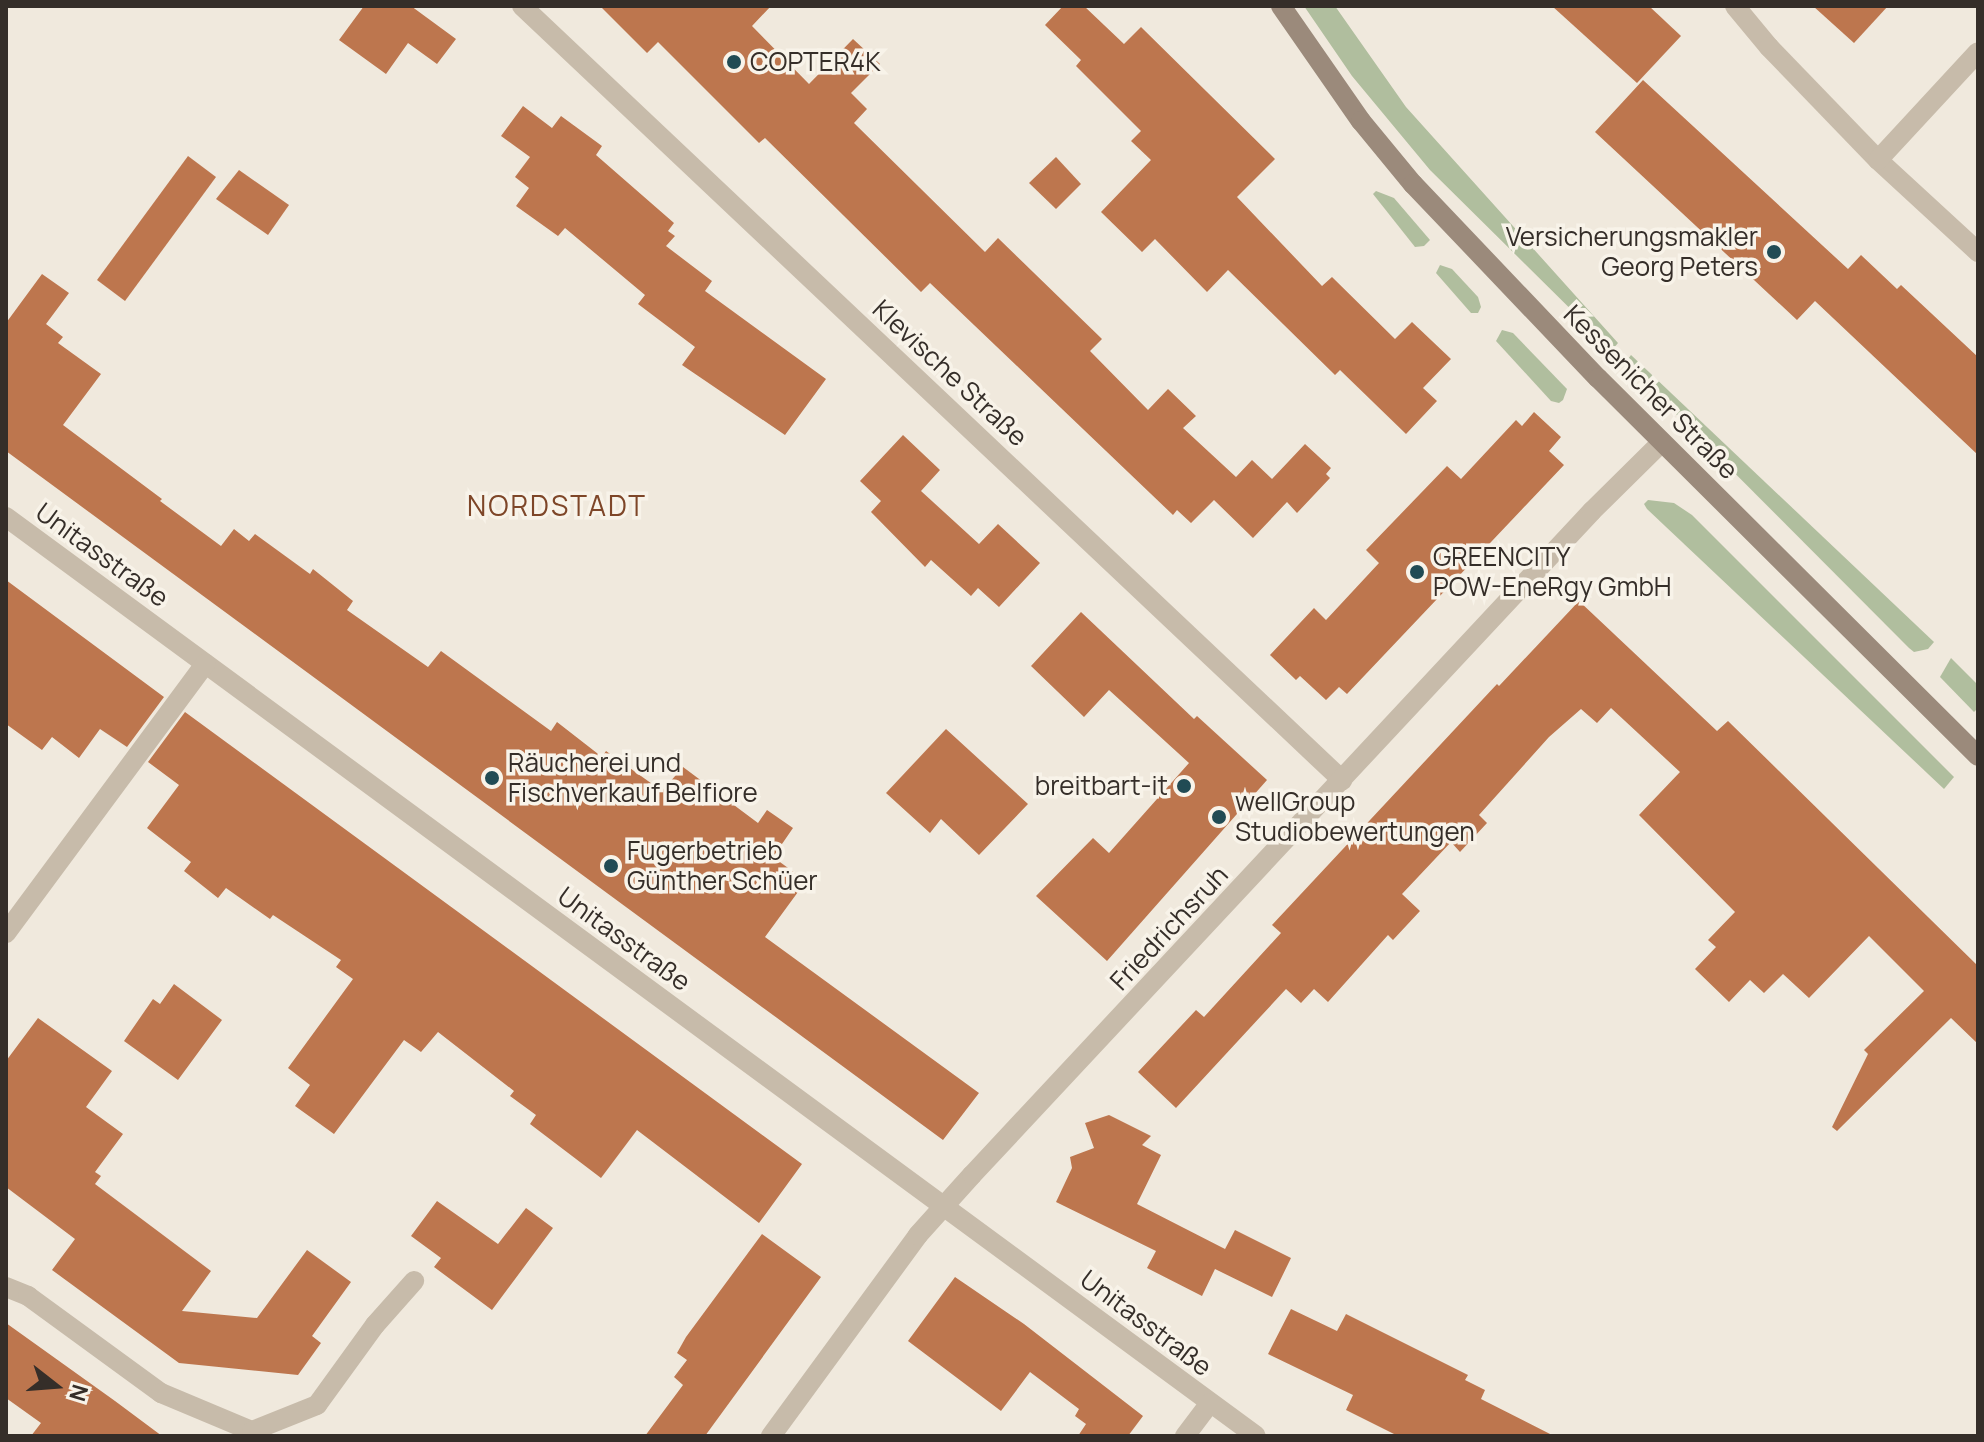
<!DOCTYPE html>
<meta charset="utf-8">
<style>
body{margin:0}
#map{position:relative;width:1984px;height:1442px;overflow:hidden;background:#f0e9dd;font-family:Manrope,sans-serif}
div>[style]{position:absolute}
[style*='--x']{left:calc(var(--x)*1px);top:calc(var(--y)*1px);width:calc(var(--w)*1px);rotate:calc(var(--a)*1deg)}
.green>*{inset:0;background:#b0be9e}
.building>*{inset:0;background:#bd764e}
.minor>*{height:20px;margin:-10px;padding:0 10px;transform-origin:10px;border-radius:10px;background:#c7bbaa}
.secondary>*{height:20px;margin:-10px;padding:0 10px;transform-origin:10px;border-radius:10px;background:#9b8a7b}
.dots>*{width:22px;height:22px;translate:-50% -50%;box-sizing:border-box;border:4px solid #f8f3e9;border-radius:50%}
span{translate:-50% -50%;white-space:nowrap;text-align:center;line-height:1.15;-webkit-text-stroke:7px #f8f3e9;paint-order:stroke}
.poi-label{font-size:26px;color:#352e29}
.left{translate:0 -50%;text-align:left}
.right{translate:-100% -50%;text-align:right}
.street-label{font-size:26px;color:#352e29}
.neighbourhood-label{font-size:28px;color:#7e4628;letter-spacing:2px}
.frame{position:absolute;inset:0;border:8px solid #352e29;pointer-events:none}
.north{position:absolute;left:16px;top:1346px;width:80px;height:80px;-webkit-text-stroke:6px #f8f3e9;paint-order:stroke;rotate:107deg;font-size:22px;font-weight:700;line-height:32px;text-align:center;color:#352e29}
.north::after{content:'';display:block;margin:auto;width:28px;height:36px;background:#352e29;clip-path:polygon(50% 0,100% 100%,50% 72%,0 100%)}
</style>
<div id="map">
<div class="green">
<div style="clip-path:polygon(1304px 6px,1335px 6px,1406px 107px,1618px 343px,1612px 350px,1430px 170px,1352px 76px)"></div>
<div style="clip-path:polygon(1376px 191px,1394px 198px,1430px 240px,1424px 246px,1415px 247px,1373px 194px)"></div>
<div style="clip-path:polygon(1440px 265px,1452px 269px,1478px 297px,1481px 307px,1478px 313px,1471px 313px,1436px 273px)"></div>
<div style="clip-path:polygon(1502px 330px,1513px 333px,1567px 389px,1563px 400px,1559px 403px,1551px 401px,1496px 341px)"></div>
<div style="clip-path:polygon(1631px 355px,1934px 642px,1928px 649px,1914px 652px,1909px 648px,1625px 363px)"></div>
<div style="clip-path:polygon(1648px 500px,1674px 503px,1692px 515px,1954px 777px,1944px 789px,1647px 509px,1644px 504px)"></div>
<div style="clip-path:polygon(1951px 658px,1978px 685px,1978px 708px,1974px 712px,1940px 677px)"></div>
</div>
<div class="building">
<div style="clip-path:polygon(364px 6px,411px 6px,456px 39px,437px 64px,408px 43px,386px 74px,339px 40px)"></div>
<div style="clip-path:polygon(600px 6px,771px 6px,752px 26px,809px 84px,853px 39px,880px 64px,851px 93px,867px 109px,854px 123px,985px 252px,998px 238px,1102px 339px,1090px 351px,1148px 410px,1168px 389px,1196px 416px,1183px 428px,1236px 477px,1252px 460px,1272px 479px,1305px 444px,1331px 468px,1326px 474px,1330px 478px,1297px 513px,1287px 502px,1253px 538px,1214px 500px,1191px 523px,1177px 510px,1173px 515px,930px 283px,921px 292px,765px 138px,759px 143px,658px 42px,647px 53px)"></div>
<div style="clip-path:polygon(1063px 6px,1084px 6px,1124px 44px,1141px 27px,1275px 159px,1237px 197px,1322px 286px,1332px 277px,1395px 339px,1412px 322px,1451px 359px,1423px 388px,1437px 401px,1406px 434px,1340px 370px,1335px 375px,1228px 270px,1207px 292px,1155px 239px,1142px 252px,1101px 212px,1151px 160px,1131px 141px,1141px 131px,1076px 66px,1081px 60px,1045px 25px)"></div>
<div style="clip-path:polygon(1552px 6px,1649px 6px,1681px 36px,1637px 83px)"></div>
<div style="clip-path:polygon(1813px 6px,1888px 6px,1854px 43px)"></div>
<div style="clip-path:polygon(1643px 80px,1848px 269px,1861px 255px,1897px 289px,1901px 285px,1978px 357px,1978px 455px,1815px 301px,1797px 320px,1595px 132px)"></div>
<div style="clip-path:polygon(523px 106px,552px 128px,561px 116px,602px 146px,596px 155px,674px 223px,668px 231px,675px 236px,666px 246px,712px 281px,705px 291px,826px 379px,785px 435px,682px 365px,695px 347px,638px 304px,645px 295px,565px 228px,558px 236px,516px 206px,529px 188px,515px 177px,530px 157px,501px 136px)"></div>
<div style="clip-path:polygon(188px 156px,216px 177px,125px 301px,97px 280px)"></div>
<div style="clip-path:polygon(1056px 157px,1081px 184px,1056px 209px,1029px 183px)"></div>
<div style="clip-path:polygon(239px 170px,289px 205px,268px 235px,216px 199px)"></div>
<div style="clip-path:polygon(42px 274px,69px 293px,46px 324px,63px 337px,58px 343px,101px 374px,63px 425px,162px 499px,160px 501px,221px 546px,234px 529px,249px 541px,255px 534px,310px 574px,313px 569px,353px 601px,347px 610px,428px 667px,441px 651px,551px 731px,557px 722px,602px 757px,606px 751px,662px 791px,683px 767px,758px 823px,767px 810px,793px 828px,773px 857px,806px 881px,765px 937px,979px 1093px,943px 1140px,6px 451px,6px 323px)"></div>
<div style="clip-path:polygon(1534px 412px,1561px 437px,1549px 451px,1564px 465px,1347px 694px,1339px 687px,1326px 700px,1300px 676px,1296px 680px,1270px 655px,1314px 608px,1326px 620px,1379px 563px,1366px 550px,1447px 466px,1461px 479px,1516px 420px,1522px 426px)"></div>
<div style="clip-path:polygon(903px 435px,940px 470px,921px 491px,979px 544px,998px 524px,1040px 563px,999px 607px,978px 588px,971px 596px,931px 560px,925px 567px,871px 512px,881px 501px,860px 481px)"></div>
<div style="clip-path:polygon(6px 580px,164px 697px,127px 747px,100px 729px,79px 758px,52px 737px,42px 750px,6px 724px)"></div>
<div style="clip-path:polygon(1579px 601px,1717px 731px,1728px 721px,1978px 966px,1978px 1044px,1951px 1018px,1837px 1131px,1832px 1127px,1868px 1054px,1864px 1050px,1924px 991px,1869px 936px,1809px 998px,1783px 974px,1764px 993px,1750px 980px,1729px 1002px,1695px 969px,1716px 947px,1708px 940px,1735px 912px,1639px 815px,1680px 772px,1611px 708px,1597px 723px,1581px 709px,1549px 737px,1479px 815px,1487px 823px,1460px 852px,1451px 842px,1402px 894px,1420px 911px,1393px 940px,1388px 935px,1328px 1002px,1314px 989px,1301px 1003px,1286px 989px,1176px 1108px,1138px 1072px,1196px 1010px,1204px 1017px,1281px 933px,1272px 925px,1497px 684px,1499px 686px)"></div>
<div style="clip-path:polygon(1081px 612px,1194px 719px,1197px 716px,1267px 780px,1107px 961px,1036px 896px,1093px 838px,1109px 853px,1189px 763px,1109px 690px,1084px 717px,1031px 666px)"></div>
<div style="clip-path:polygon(185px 712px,802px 1164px,759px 1223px,637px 1130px,601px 1178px,530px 1124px,536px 1115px,510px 1096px,514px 1091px,438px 1032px,421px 1052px,404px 1040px,334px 1134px,295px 1106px,310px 1085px,288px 1068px,353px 979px,336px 967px,341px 960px,273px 915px,270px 919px,226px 888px,218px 898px,184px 871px,191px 862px,147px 828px,179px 785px,148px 762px)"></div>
<div style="clip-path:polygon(946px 729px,1028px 804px,979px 855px,941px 819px,930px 833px,886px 793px)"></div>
<div style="clip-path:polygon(174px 984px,222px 1020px,178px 1080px,124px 1041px,153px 999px,160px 1004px)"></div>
<div style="clip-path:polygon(38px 1018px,112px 1071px,86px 1107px,123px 1134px,95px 1172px,101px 1176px,95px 1184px,211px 1271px,182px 1311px,257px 1318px,307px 1250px,351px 1282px,312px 1336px,321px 1343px,298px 1375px,179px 1363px,52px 1270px,75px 1239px,6px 1187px,6px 1061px)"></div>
<div style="clip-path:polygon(1109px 1115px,1151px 1136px,1142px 1145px,1161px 1155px,1137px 1204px,1225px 1249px,1224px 1251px,1235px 1230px,1291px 1258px,1272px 1297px,1215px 1269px,1202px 1296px,1147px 1268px,1156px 1251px,1056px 1202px,1072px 1168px,1070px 1157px,1094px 1148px,1085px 1123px)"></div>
<div style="clip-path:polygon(437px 1201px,498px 1244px,526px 1208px,553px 1228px,492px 1310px,434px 1267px,441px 1258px,411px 1236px)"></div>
<div style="clip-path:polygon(762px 1234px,821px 1277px,705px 1436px,645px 1436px,683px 1385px,674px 1377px,687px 1360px,677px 1353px,686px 1337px)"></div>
<div style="clip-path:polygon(955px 1277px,1024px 1324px,1143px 1416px,1128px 1436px,1078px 1436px,1086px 1424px,1075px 1416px,1079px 1409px,1030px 1372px,1001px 1411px,908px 1341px)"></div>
<div style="clip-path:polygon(1291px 1309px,1337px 1331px,1346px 1314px,1468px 1375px,1465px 1380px,1485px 1390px,1481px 1399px,1554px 1436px,1398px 1436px,1346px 1410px,1353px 1395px,1268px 1354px)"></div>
<div style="clip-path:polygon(6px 1323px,115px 1401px,162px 1436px,31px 1436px,41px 1423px,6px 1398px)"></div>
</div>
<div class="minor">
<div style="--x:522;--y:6;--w:1128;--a:43.35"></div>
<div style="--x:1735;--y:6;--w:53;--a:50.3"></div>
<div style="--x:1769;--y:47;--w:157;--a:46"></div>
<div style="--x:1878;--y:160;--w:136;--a:42.6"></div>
<div style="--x:1878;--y:160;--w:147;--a:-47.2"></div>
<div style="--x:6;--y:517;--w:1551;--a:36.32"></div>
<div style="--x:6;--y:933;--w:335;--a:-53.5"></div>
<div style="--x:6;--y:1287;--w:24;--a:22"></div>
<div style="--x:28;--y:1296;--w:165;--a:36.1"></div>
<div style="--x:161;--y:1393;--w:99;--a:22.7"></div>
<div style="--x:252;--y:1431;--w:70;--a:-21.8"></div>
<div style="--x:317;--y:1405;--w:99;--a:-54.1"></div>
<div style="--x:375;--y:1325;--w:59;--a:-48.4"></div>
<div style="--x:771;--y:1436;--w:249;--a:-53.8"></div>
<div style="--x:918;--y:1235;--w:81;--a:-48"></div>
<div style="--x:972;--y:1175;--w:908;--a:-46.96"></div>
<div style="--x:1592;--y:511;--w:98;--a:-44.6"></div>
<div style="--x:1185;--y:1436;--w:41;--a:-52.9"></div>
</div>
<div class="secondary">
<div style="--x:1281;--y:6;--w:140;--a:55.2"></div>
<div style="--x:1361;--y:121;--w:82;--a:50.5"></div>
<div style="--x:1413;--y:184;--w:268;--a:46.4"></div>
<div style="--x:1598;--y:378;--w:536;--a:44.85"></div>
</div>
<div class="dots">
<div style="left:734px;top:62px;background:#214b54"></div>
<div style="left:1774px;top:252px;background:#214b54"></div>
<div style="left:1417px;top:572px;background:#214b54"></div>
<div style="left:492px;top:778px;background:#214b54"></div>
<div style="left:1184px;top:786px;background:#214b54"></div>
<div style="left:1219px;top:817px;background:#214b54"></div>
<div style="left:611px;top:866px;background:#214b54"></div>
</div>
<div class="poi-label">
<span class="left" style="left:750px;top:62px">COPTER4K</span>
<span class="right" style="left:1758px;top:252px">Versicherungsmakler<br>Georg Peters</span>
<span class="left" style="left:1433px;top:572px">GREENCITY<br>POW-EneRgy GmbH</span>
<span class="left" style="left:508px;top:778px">Räucherei und<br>Fischverkauf Belfiore</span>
<span class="right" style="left:1168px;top:786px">breitbart-it</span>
<span class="left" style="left:1235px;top:817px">wellGroup<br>Studiobewertungen</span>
<span class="left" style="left:627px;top:866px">Fugerbetrieb<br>Günther Schüer</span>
</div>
<div class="street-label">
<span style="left:950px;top:373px;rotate:43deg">Klevische Straße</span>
<span style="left:1651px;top:392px;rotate:45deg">Kessenicher Straße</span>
<span style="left:102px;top:555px;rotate:36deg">Unitasstraße</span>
<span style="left:1169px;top:928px;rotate:-47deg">Friedrichsruh</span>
<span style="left:624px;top:939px;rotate:36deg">Unitasstraße</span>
<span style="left:1146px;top:1323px;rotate:37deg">Unitasstraße</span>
</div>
<div class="neighbourhood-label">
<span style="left:557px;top:505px">NORDSTADT</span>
</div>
<div class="frame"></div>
<div class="north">N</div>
</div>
